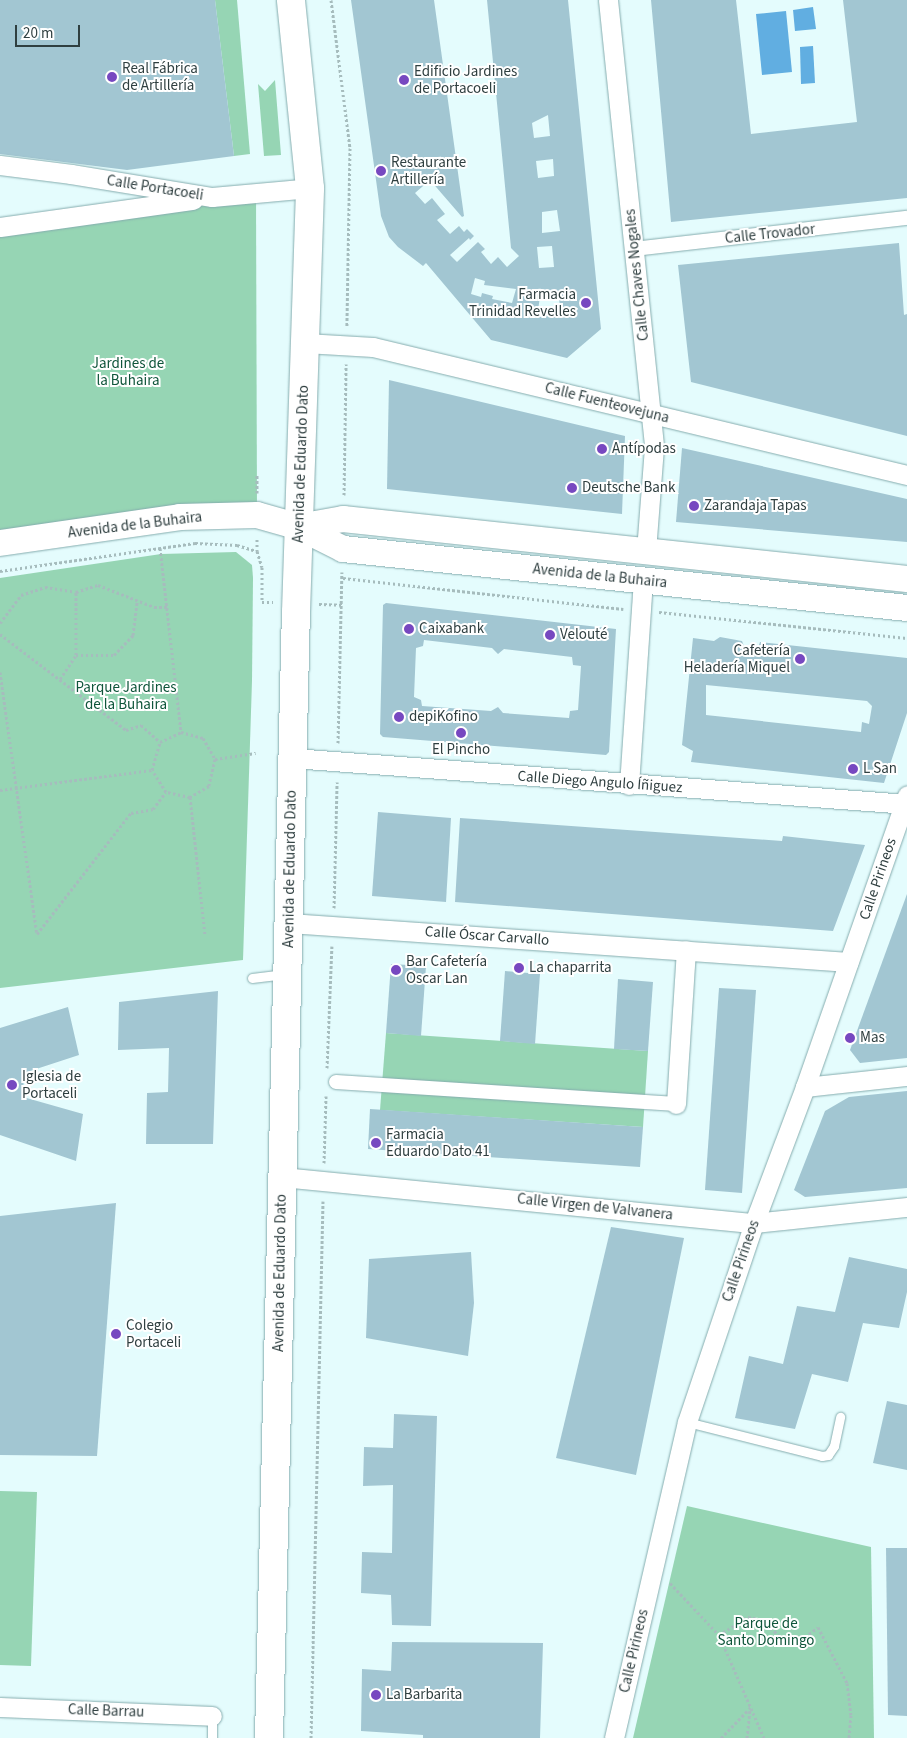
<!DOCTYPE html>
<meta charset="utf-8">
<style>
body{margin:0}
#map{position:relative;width:907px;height:1738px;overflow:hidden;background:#e4fcfd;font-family:"Source Sans 3",sans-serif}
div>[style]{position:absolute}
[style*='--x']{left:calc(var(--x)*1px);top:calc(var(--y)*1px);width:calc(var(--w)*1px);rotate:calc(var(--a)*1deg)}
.green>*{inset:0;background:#96d5b4}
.water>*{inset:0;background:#61aee1}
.building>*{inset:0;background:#a2c6d2}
.path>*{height:3px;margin-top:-1.5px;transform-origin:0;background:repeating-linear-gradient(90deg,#a6bcbd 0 2.5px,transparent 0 5px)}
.roads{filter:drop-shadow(0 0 1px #85acae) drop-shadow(0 0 1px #85acae)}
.service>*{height:9px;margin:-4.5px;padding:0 4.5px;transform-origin:4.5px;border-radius:4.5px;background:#fff}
.pedestrian>*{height:14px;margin:-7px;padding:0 7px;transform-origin:7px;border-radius:7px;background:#fff}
.minor>*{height:19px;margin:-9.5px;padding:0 9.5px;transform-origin:9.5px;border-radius:9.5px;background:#fff}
.secondary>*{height:26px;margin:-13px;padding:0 13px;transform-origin:13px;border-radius:13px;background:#fff}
.primary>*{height:28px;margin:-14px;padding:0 14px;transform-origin:14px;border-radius:14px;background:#fff}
.dots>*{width:14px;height:14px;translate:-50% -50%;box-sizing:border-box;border:2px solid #fff;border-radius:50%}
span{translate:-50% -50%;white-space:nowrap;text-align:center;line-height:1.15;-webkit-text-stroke:4px #fff;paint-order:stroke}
.poi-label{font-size:15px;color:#2f3f40}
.left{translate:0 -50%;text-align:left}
.right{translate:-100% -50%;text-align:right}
.street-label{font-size:15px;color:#2f3f40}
.park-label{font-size:15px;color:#0e553a}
.scale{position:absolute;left:15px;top:25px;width:65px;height:22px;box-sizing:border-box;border:2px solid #2f3f40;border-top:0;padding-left:6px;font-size:15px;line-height:18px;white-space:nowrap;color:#2f3f40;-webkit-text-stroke:4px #fff;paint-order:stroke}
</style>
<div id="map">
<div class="green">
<div style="clip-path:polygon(215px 0,237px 0,250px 154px,234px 156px)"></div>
<div style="clip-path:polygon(275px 80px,281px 155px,264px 156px,258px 84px,265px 91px)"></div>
<div style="clip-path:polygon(256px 193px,257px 515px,0 543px,0 228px)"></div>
<div style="clip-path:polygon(236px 552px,252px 565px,253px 578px,252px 681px,243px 960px,0 988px,0 578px,161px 554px)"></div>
<div style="clip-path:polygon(386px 1033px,648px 1051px,643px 1127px,380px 1110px)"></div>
<div style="clip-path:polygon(0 1491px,37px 1492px,31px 1666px,0 1665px)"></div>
<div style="clip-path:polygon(687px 1506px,871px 1547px,874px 1738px,633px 1738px)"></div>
</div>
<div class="water">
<div style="clip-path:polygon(813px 7px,816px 29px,795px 31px,793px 10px)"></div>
<div style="clip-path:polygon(786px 11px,792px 72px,762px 75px,756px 14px)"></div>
<div style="clip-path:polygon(813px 46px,815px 83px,801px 84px,800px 47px)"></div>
</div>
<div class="building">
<div style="clip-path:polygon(0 0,215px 0,234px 156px,127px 170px,0 154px)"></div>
<div style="clip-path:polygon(evenodd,351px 0,434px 0,464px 216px,462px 217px,430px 180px,415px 193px,425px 204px,432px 198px,445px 214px,437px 220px,450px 234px,459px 226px,464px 232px,467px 229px,474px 236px,470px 240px,469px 238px,450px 255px,457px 262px,478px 242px,485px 249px,481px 252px,491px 264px,498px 257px,507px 267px,519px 256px,511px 248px,487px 0,568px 0,601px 329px,567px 358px,491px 340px,426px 263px,423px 266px,398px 247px,389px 237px,381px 216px,351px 0,548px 115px,550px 136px,534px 138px,532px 123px,548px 115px,351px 0,553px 159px,554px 176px,538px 178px,536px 161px,553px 159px,351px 0,557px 210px,560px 231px,542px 233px,542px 212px,557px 210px,351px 0,552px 246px,554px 267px,539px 268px,537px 247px,552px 246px,351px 0,475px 278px,485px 281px,484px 285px,516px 289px,512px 303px,492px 299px,493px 296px,482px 293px,481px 297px,471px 294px,475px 278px,351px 0,544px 293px,558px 293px,561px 312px,556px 316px,538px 310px,540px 297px,544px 293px)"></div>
<div style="clip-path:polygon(651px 0,736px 0,751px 134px,857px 122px,843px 0,907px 0,907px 198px,671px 222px)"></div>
<div style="clip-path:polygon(899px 243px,904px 315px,907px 314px,907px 436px,691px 382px,678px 265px)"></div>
<div style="clip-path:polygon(389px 380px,625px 436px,622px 514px,387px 489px)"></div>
<div style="clip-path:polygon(682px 448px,907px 499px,907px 542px,676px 522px)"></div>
<div style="clip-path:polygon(evenodd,386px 603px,616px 629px,609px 752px,606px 755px,383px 737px,380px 734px,383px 605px,386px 603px,424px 640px,492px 648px,498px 654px,504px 649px,572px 657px,573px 665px,581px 666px,578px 710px,570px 711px,569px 718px,503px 713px,498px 707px,491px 711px,422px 706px,421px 700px,414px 697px,416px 648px,423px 646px,424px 640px)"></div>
<div style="clip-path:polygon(evenodd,720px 637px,742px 641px,744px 646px,758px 648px,760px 642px,907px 658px,907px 713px,884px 783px,691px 762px,693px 751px,682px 745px,693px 638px,714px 641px,720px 637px,706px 685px,867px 701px,872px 706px,869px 724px,862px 722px,861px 732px,706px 715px,706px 685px)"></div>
<div style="clip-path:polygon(378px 812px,451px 818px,446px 902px,372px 896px)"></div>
<div style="clip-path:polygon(460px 818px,782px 841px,783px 836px,865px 845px,833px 931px,455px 902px)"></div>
<div style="clip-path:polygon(907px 894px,907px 1058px,860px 1063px,850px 1050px)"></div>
<div style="clip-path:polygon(391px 964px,426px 966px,421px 1036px,386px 1033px)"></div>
<div style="clip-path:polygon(505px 971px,540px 974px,535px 1044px,500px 1041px)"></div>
<div style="clip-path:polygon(618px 979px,653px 982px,648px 1051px,614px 1049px)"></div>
<div style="clip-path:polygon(719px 988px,756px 990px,742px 1193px,705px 1190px)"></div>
<div style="clip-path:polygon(218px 991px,213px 1144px,146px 1144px,147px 1093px,168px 1092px,169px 1048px,118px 1050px,119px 1002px)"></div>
<div style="clip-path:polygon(68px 1007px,79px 1055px,24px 1073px,23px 1097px,83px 1114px,76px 1161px,0 1135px,0 1028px)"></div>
<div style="clip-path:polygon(907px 1091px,907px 1188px,805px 1197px,794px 1190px,825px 1111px,849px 1097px)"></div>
<div style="clip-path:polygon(370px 1109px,643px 1127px,640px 1167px,368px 1149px)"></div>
<div style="clip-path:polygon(116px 1203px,97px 1456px,0 1455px,0 1216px)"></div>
<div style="clip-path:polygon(611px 1227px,684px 1238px,636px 1475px,556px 1458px)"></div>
<div style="clip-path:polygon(471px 1252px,474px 1303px,468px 1356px,366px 1338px,369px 1259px)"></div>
<div style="clip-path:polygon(849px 1257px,907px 1269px,907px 1292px,899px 1328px,863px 1323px,848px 1382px,812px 1374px,795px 1429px,735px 1418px,749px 1356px,783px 1364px,797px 1306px,835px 1312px)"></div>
<div style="clip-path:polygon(887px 1401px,907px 1405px,907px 1470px,873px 1463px)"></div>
<div style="clip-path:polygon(394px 1414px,437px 1416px,431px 1626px,392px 1625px,391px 1595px,361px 1593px,362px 1552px,392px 1553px,393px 1485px,363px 1486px,364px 1447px,393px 1448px)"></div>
<div style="clip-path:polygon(886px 1548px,907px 1548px,907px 1716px,888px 1715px)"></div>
<div style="clip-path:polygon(392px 1642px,543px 1643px,540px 1738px,423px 1738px,423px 1735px,361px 1731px,362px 1669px,391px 1671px)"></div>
</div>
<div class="path">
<div style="--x:331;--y:0;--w:149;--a:82.7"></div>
<div style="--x:350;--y:148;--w:178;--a:91"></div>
<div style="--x:257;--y:493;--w:19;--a:-90"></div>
<div style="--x:344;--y:495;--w:131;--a:-89.1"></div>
<div style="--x:257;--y:539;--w:12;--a:90"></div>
<div style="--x:257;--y:551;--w:17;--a:73"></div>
<div style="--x:262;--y:567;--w:35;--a:90"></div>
<div style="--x:262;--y:602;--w:11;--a:0"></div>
<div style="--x:160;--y:548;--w:185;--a:83.5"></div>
<div style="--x:0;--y:571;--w:197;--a:-8.2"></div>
<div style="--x:195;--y:543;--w:42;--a:2.7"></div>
<div style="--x:237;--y:545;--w:21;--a:17"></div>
<div style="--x:343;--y:578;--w:282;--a:6.3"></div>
<div style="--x:319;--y:604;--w:23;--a:2"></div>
<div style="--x:659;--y:612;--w:249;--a:6"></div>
<div style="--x:0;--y:623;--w:35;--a:-53"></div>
<div style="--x:21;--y:595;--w:25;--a:-18"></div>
<div style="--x:45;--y:587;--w:31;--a:9"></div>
<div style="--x:0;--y:634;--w:158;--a:37.3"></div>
<div style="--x:126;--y:730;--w:16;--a:-18"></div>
<div style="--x:141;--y:725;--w:25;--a:42"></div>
<div style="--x:76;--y:655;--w:38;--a:0"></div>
<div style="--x:114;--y:655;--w:28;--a:-46"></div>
<div style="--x:133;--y:635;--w:35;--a:-83"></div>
<div style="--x:0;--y:672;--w:265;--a:82"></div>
<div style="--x:37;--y:934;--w:153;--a:-52.2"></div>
<div style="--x:131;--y:813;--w:22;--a:-10"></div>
<div style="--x:153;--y:809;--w:21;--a:-53"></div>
<div style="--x:60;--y:679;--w:29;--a:-56"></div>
<div style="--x:76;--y:655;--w:63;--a:-90"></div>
<div style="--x:76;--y:592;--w:23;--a:-18"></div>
<div style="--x:98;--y:585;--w:60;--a:21.4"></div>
<div style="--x:154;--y:607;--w:13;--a:0"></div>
<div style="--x:181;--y:732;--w:23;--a:15"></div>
<div style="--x:203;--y:738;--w:24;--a:60"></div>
<div style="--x:215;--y:759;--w:28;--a:103"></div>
<div style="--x:209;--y:786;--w:22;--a:150"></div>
<div style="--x:190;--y:797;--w:25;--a:-168"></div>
<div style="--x:166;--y:792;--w:26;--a:-122"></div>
<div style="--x:152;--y:770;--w:29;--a:-74"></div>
<div style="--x:160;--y:742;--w:23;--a:-25"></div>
<div style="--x:338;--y:743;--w:171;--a:-88.7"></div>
<div style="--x:215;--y:759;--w:41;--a:-8.3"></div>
<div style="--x:0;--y:790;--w:153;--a:-7.5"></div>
<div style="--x:190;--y:797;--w:140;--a:83.8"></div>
<div style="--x:334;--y:908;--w:126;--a:-88.6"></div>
<div style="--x:327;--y:1068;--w:122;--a:-87.7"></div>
<div style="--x:324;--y:1163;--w:67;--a:-88.3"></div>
<div style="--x:670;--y:1583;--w:71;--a:46.7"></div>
<div style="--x:719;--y:1635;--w:112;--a:66.4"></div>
<div style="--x:719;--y:1635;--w:34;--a:-32"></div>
<div style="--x:748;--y:1617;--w:16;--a:11"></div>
<div style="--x:764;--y:1620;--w:21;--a:47"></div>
<div style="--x:778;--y:1635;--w:13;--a:29"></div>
<div style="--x:789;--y:1641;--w:12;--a:-5"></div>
<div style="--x:801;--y:1640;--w:21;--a:-37"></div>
<div style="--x:818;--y:1627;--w:63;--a:62.6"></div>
<div style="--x:847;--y:1683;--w:32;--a:83"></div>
<div style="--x:851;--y:1715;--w:23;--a:95"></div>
<div style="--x:311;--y:1738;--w:537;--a:-88.72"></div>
<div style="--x:721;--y:1738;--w:43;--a:-45.9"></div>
<div style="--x:747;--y:1738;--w:29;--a:-84"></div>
</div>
<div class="roads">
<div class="service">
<div style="--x:252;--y:978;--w:33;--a:-7"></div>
<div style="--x:687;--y:1422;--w:139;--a:14.1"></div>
<div style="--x:822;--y:1456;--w:6;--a:-9"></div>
<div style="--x:828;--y:1455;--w:11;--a:-56"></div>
<div style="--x:834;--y:1446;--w:30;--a:-78"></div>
<div style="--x:212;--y:1738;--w:22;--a:-90"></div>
</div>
<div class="pedestrian">
<div style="--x:634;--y:249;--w:275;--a:-6.5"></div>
<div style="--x:336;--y:1082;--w:341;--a:3.7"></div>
</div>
<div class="minor">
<div style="--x:608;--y:0;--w:449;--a:84.1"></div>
<div style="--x:654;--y:447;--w:104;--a:94.4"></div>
<div style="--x:0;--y:165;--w:72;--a:7.2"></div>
<div style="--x:71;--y:174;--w:143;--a:9.3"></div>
<div style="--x:212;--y:197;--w:98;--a:-5.2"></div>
<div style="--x:0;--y:227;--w:195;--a:-8"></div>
<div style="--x:305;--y:343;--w:68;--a:3.4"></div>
<div style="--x:373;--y:347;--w:549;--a:13.48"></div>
<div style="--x:293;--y:758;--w:616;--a:4.28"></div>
<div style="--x:629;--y:785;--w:205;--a:-86.1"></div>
<div style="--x:289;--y:923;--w:561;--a:3.98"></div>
<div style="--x:805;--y:1087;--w:103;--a:-6.2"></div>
<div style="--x:676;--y:1104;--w:154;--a:-86.3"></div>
<div style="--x:282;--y:1177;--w:474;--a:5.6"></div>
<div style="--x:754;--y:1223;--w:154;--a:-6"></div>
<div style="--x:0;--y:1707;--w:212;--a:2.4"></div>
<div style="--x:614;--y:1738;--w:324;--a:-77"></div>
<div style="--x:687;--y:1422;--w:210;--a:-71.4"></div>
<div style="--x:754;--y:1223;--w:145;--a:-69.4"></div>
<div style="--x:805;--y:1087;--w:309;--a:-70.7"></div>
</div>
<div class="secondary">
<div style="--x:299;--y:527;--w:45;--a:-10.3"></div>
<div style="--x:343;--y:519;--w:567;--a:6.07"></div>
<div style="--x:0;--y:543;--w:182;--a:-8.2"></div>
<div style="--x:180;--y:517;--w:77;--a:-1.5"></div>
<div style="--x:257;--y:515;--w:44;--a:15.9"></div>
<div style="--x:299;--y:527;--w:49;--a:26.6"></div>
<div style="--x:343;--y:549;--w:567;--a:5.97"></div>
</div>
<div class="primary">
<div style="--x:269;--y:1738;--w:1126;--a:-88.63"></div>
<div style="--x:296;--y:612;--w:424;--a:-88.1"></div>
<div style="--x:310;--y:188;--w:189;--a:-95.8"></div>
</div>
</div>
<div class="dots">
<div style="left:112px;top:77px;background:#7748c0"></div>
<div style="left:404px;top:80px;background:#7748c0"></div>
<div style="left:381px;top:171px;background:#7748c0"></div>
<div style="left:586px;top:303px;background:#7748c0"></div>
<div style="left:602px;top:449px;background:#7748c0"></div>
<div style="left:572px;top:488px;background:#7748c0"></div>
<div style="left:694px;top:506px;background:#7748c0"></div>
<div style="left:409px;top:629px;background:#7748c0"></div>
<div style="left:550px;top:635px;background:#7748c0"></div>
<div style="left:800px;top:659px;background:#7748c0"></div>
<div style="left:399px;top:717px;background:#7748c0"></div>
<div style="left:461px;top:733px;background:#7748c0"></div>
<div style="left:853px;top:769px;background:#7748c0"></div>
<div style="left:519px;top:968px;background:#7748c0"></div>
<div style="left:396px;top:970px;background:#7748c0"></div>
<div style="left:850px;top:1038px;background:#7748c0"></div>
<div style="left:12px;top:1085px;background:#7748c0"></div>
<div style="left:376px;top:1143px;background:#7748c0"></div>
<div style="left:116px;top:1334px;background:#7748c0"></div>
<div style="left:376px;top:1695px;background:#7748c0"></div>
</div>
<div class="poi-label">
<span class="left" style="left:122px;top:77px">Real Fábrica<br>de Artillería</span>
<span class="left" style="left:414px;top:80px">Edificio Jardines<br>de Portacoeli</span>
<span class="left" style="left:391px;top:171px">Restaurante<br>Artillería</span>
<span class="right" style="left:576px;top:303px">Farmacia<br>Trinidad Revelles</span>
<span class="left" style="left:612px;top:449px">Antípodas</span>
<span class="left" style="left:582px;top:488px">Deutsche Bank</span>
<span class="left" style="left:704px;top:506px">Zarandaja Tapas</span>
<span class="left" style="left:419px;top:629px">Caixabank</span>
<span class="left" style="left:560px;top:635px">Velouté</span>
<span class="right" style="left:790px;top:659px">Cafetería<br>Heladería Miquel</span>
<span class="left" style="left:409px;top:717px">depiKofino</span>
<span style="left:461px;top:750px">El Pincho</span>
<span class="left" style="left:863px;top:769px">L San</span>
<span class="left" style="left:406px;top:970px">Bar Cafetería<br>Oscar Lan</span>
<span class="left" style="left:529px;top:968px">La chaparrita</span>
<span class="left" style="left:860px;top:1038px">Mas</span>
<span class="left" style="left:22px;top:1085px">Iglesia de<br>Portaceli</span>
<span class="left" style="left:386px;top:1143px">Farmacia<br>Eduardo Dato 41</span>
<span class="left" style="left:126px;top:1334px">Colegio<br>Portaceli</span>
<span class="left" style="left:386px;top:1695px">La Barbarita</span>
</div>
<div class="street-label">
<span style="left:155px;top:188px;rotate:9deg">Calle Portacoeli</span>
<span style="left:770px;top:234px;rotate:-6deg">Calle Trovador</span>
<span style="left:637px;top:275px;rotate:-96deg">Calle Chaves Nogales</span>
<span style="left:607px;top:403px;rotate:14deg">Calle Fuenteovejuna</span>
<span style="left:301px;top:464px;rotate:-88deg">Avenida de Eduardo Dato</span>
<span style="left:135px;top:525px;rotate:-7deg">Avenida de la Buhaira</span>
<span style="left:600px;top:576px;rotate:6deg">Avenida de la Buhaira</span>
<span style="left:600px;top:782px;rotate:4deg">Calle Diego Angulo Íñiguez</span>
<span style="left:290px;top:869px;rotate:-89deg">Avenida de Eduardo Dato</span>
<span style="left:878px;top:879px;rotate:-71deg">Calle Pirineos</span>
<span style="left:487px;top:936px;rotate:4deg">Calle Óscar Carvallo</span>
<span style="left:595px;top:1207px;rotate:6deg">Calle Virgen de Valvanera</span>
<span style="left:741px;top:1261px;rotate:-71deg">Calle Pirineos</span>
<span style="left:280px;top:1273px;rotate:-89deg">Avenida de Eduardo Dato</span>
<span style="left:634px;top:1651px;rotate:-77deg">Calle Pirineos</span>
<span style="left:106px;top:1711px;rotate:2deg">Calle Barrau</span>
</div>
<div class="park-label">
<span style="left:128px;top:372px">Jardines de<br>la Buhaira</span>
<span style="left:126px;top:696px">Parque Jardines<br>de la Buhaira</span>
<span style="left:766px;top:1632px">Parque de<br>Santo Domingo</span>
</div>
<div class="scale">20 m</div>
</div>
